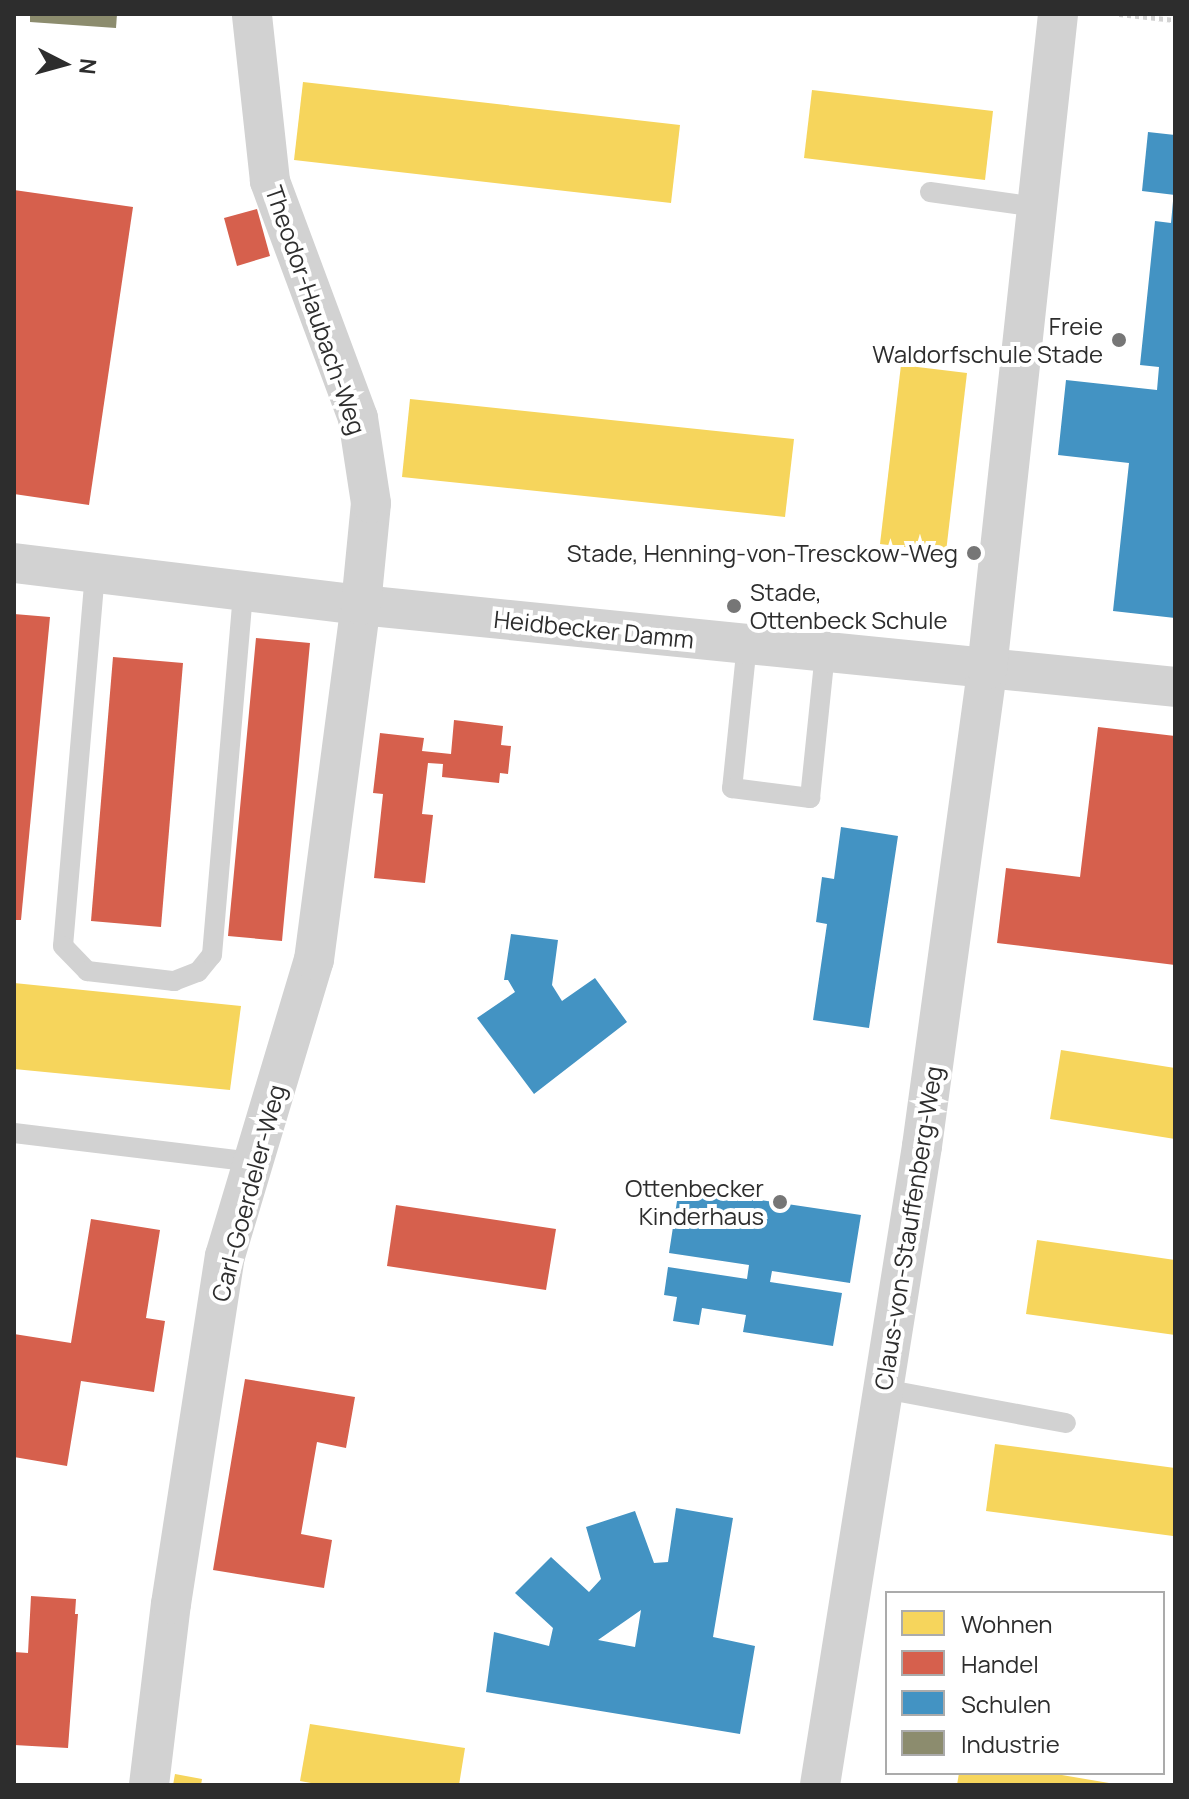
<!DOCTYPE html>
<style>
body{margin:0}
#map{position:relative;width:1189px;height:1799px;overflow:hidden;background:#fff;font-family:Manrope,sans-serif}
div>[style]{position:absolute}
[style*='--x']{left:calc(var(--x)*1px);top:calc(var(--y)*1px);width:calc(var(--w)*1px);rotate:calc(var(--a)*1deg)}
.homes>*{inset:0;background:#f6d55c}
.shops>*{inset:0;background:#d6604d}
.schools>*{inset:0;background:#4393c3}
.industry>*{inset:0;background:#8c8c6e}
.path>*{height:5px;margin-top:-2.5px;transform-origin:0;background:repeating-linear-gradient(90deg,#d2d2d2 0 4px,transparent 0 8px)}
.lane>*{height:20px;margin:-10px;padding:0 10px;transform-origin:10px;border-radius:10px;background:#d2d2d2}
.street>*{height:40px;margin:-20px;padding:0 20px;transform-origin:20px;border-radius:20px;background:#d2d2d2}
.dots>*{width:22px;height:22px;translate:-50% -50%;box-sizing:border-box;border:4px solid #fff;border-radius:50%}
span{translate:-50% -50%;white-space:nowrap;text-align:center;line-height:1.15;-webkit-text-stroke:8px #fff;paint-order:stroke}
.street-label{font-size:24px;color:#2d2d2d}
.poi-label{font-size:24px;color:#2d2d2d}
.right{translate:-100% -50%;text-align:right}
.left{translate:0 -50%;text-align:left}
.frame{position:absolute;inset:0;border:16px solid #2d2d2d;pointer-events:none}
.legend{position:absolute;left:885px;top:1591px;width:280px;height:184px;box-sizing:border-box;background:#fff;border:2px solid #ababab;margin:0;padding:10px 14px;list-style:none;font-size:24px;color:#2d2d2d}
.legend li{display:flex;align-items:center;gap:16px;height:40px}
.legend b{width:40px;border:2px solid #ababab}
.north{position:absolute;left:24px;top:24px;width:80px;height:80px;-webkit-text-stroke:6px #fff;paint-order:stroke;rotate:96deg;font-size:22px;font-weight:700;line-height:32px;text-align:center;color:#2d2d2d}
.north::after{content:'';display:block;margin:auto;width:28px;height:36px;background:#2d2d2d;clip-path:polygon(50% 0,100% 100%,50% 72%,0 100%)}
</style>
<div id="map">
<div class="homes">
<div style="clip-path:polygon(303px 82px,680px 125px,671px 203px,294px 160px)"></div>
<div style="clip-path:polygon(812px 90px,993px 111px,985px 180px,804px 158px)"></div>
<div style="clip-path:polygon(901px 365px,967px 373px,946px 552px,880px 544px)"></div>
<div style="clip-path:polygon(410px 399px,794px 439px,785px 517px,402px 477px)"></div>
<div style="clip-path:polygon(14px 983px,241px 1006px,230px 1090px,14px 1069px)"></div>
<div style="clip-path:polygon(1061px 1050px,1175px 1068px,1175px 1139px,1050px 1119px)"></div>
<div style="clip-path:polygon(1037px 1240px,1175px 1260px,1175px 1335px,1026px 1314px)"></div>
<div style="clip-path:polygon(995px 1444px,1175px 1468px,1173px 1536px,986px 1511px)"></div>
<div style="clip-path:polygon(310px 1724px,465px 1748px,459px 1785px,322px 1785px,300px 1781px)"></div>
<div style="clip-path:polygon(959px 1773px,1050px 1773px,1109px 1783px,957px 1785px)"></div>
<div style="clip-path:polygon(175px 1774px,202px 1779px,201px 1785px,173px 1785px)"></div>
</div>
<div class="shops">
<div style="clip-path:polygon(14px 190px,133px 207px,89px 505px,14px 494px)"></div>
<div style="clip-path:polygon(257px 209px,270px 256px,237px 266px,224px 218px)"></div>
<div style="clip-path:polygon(14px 614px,50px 617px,21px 920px,14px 920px)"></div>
<div style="clip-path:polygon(256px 638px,310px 643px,282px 941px,228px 936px)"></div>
<div style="clip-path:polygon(113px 657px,183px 663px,161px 927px,91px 921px)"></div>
<div style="clip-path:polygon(454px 720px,503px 726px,501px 745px,511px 746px,508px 774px,500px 773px,499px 783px,442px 777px,443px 764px,428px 763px,422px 814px,433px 815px,425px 883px,374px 878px,383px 794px,373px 793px,380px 733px,424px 738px,422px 751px,451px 754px)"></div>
<div style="clip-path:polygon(1098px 727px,1175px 736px,1175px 965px,997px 943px,1006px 868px,1080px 877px)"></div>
<div style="clip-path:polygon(396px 1205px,556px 1229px,546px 1290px,387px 1266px)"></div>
<div style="clip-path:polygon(91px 1219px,160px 1230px,146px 1318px,165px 1321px,154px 1392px,81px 1381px,67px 1466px,14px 1457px,14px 1334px,71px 1343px)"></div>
<div style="clip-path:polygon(245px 1379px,355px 1397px,346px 1448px,317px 1442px,301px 1534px,332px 1540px,324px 1588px,213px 1570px)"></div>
<div style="clip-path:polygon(31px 1596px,76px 1599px,75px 1614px,78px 1614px,68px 1748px,14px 1745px,14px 1652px,28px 1653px)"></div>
</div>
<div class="schools">
<div style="clip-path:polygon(1148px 132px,1175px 135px,1175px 195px,1142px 191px)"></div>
<div style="clip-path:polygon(1173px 201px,1175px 201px,1175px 618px,1113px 611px,1129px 463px,1058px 455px,1066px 380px,1157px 390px,1159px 367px,1140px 365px,1155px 221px,1171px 223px)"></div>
<div style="clip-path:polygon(841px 827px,898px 836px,869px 1028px,813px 1020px,827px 924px,816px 922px,822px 877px,834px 879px)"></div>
<div style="clip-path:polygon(511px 934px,558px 940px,552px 985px,562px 1001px,595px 978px,627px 1022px,534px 1094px,477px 1018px,515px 992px,508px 980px,504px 980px)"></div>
<div style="clip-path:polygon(679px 1188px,861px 1215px,850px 1283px,772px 1271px,770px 1282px,842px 1293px,833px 1346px,743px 1332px,746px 1315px,702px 1308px,699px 1325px,673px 1321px,677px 1297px,664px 1295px,668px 1267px,747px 1279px,749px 1265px,669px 1253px)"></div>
<div style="clip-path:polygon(evenodd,676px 1508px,733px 1518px,713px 1637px,755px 1646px,740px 1734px,486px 1692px,494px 1632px,549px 1646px,553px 1628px,515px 1593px,551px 1557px,589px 1592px,601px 1579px,586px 1527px,635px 1511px,654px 1563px,668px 1562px,676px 1508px,641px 1610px,635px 1647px,598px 1640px,641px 1610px)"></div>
</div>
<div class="industry">
<div style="clip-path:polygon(30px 14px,117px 14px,116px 28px,30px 22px)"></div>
</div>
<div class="path">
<div style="--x:1119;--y:14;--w:56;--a:6.1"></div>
</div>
<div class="lane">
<div style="--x:930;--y:192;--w:108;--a:8"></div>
<div style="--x:95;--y:573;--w:374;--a:94.9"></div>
<div style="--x:63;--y:946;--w:35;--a:46"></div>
<div style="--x:87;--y:971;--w:88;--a:6.6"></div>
<div style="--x:174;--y:981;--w:26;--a:-21"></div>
<div style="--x:198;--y:972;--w:22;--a:-51"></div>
<div style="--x:212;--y:955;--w:365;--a:-85.1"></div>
<div style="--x:747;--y:644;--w:145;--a:95.9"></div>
<div style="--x:732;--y:788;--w:79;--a:7.3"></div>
<div style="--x:810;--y:798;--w:147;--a:-84.1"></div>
<div style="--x:14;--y:1133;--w:242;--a:6.9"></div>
<div style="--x:884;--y:1389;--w:185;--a:10.6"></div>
</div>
<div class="street">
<div style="--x:14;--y:563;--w:350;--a:6.9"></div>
<div style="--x:361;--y:605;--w:818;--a:5.75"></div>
<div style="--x:149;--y:1785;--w:182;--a:-83.1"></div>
<div style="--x:171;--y:1604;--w:352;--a:-81.2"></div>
<div style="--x:225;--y:1256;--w:309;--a:-73.3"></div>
<div style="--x:314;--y:960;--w:358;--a:-82.5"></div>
<div style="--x:361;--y:605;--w:102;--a:-84.4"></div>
<div style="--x:371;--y:503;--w:86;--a:-98.7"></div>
<div style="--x:358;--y:418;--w:253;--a:-110.4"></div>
<div style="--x:270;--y:181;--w:168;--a:-96.2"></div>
<div style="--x:820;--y:1785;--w:647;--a:-80.93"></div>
<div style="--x:922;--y:1146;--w:481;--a:-82.2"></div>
<div style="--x:987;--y:669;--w:659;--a:-83.81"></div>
</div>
<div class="dots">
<div style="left:1119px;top:340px;background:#767676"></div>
<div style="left:974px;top:553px;background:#767676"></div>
<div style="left:734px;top:606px;background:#767676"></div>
<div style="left:780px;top:1202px;background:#767676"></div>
</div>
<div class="street-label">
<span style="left:316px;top:310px;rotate:71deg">Theodor-Haubach-Weg</span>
<span style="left:594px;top:629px;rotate:6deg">Heidbecker Damm</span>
<span style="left:248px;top:1193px;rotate:-75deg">Carl-Goerdeler-Weg</span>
<span style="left:908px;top:1228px;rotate:-81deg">Claus-von-Stauffenberg-Weg</span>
</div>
<div class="poi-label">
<span class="right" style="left:1103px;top:340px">Freie<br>Waldorfschule Stade</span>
<span class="right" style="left:958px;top:553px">Stade, Henning-von-Tresckow-Weg</span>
<span class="left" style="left:750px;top:606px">Stade,<br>Ottenbeck Schule</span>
<span class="right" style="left:764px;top:1202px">Ottenbecker<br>Kinderhaus</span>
</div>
<div class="frame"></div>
<ul class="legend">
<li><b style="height:22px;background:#f6d55c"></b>Wohnen</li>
<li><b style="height:22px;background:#d6604d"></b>Handel</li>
<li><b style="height:22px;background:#4393c3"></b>Schulen</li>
<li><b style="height:22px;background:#8c8c6e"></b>Industrie</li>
</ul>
<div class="north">N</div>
</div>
